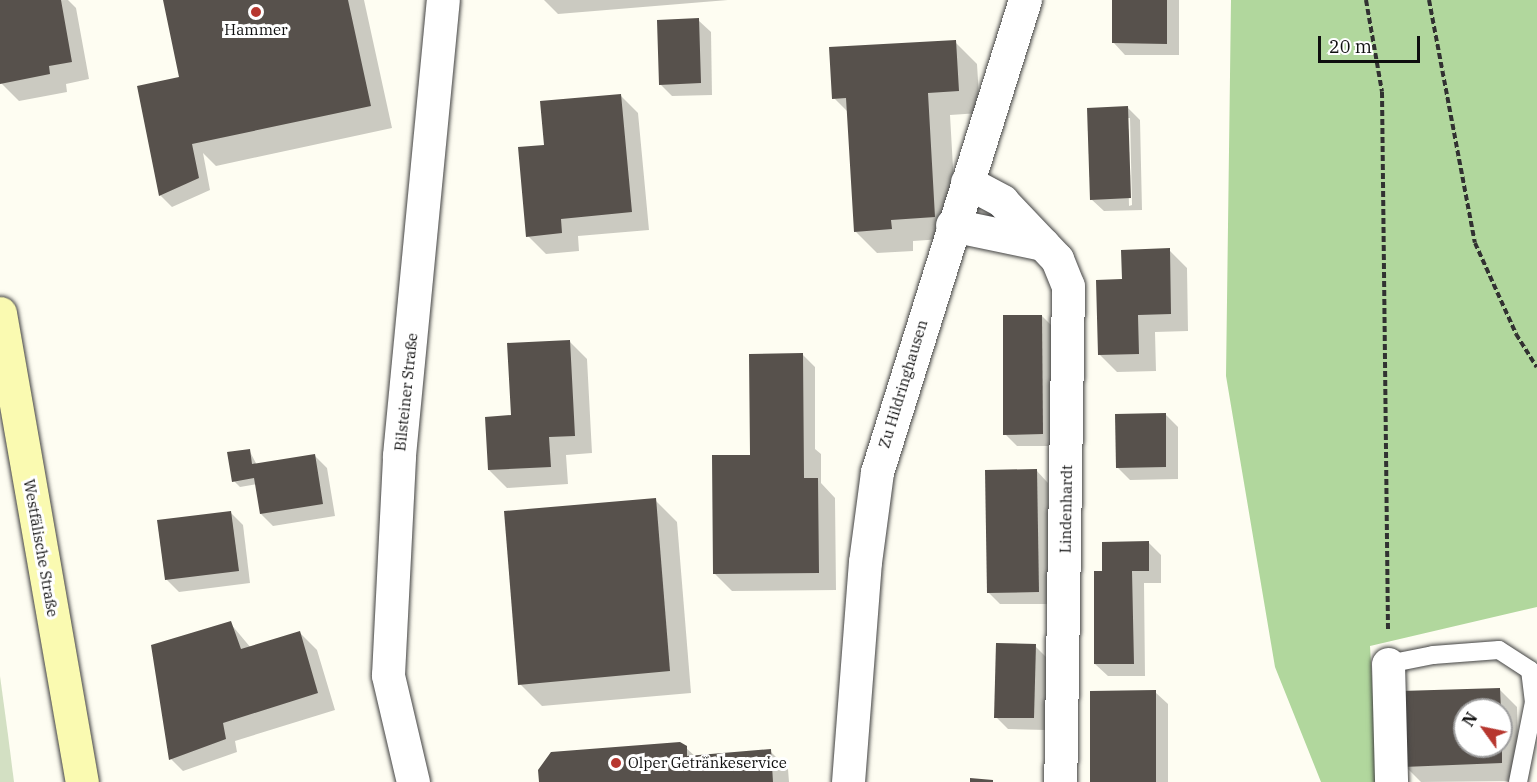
<!DOCTYPE html>
<meta charset="utf-8">
<style>
body{margin:0}
#map{position:relative;width:1537px;height:782px;overflow:hidden;background:#fefdf2;font-family:"IBM Plex Serif",serif}
div>[style]{position:absolute}
[style*='--x']{left:calc(var(--x)*1px);top:calc(var(--y)*1px);width:calc(var(--w)*1px);rotate:calc(var(--a)*1deg)}
.forest>*{inset:0;background:#b1d79d}
.cemetery>*{inset:0;background:#d3e0c3}
.shadow>*{inset:0;background:#0003}
.building>*{inset:0;background:#57514c}
.path>*{height:4px;margin-top:-2px;transform-origin:0;background:repeating-linear-gradient(90deg,#313131 0 6px,transparent 0 9px)}
.roads{filter:drop-shadow(0 0 2px #424242) drop-shadow(0 0 2px #424242)}
.lane>*{height:18px;margin:-9px;padding:0 9px;transform-origin:9px;border-radius:9px;background:#fff}
.street>*{height:33px;margin:-16.5px;padding:0 16.5px;transform-origin:16.5px;border-radius:16.5px;background:#fff}
.secondary>*{height:33px;margin:-16.5px;padding:0 16.5px;transform-origin:16.5px;border-radius:16.5px;background:#fafab1}
.dots>*{width:16px;height:16px;translate:-50% -50%;box-sizing:border-box;border:3px solid #fff;border-radius:50%}
span{translate:-50% -50%;white-space:nowrap;text-align:center;line-height:1.15;-webkit-text-stroke:6px #fff;paint-order:stroke}
.poi-label{font-size:15px;color:#0f0f0f}
.left{translate:0 -50%;text-align:left}
.street-label{font-size:15px;color:#0f0f0f}
.north{position:absolute;left:1453px;top:698px;width:60px;height:60px;box-sizing:border-box;background:#fff;border:2px solid #9f9f9f;border-radius:50%;rotate:303deg;font-size:16px;font-weight:700;line-height:24px;text-align:center;color:#0f0f0f}
.north::after{content:'';display:block;margin:auto;width:21px;height:27px;background:#b7372f;clip-path:polygon(50% 0,100% 100%,50% 72%,0 100%)}
.scale{position:absolute;left:1318px;top:36px;width:102px;height:27px;box-sizing:border-box;border:3px solid #0f0f0f;border-top:0;padding-left:8px;font-size:18px;line-height:21px;white-space:nowrap;color:#0f0f0f;-webkit-text-stroke:4px #fff;paint-order:stroke}
</style>
<div id="map">
<div class="forest">
<div style="clip-path:polygon(1231px 0,1537px 0,1537px 607px,1370px 646px,1378px 782px,1321px 782px,1275px 667px,1226px 376px)"></div>
</div>
<div class="cemetery">
<div style="clip-path:polygon(0 676px,8px 735px,14px 782px,0 782px)"></div>
</div>
<div class="shadow">
<div style="clip-path:polygon(68px 0,76px 8px,89px 79px,66px 84px,67px 92px,19px 101px,1px 83px,0 1px)"></div>
<div style="clip-path:polygon(165px 0,364px 0,392px 128px,216px 166px,203px 153px,210px 190px,172px 207px,160px 195px,180px 78px)"></div>
<div style="clip-path:polygon(544px 0,728px 0,558px 14px)"></div>
<div style="clip-path:polygon(1113px 0,1179px 0,1179px 55px,1125px 55px,1113px 42px)"></div>
<div style="clip-path:polygon(698px 20px,711px 32px,712px 95px,672px 96px,660px 84px)"></div>
<div style="clip-path:polygon(955px 42px,977px 64px,980px 113px,950px 115px,957px 238px,913px 241px,913px 251px,877px 253px,855px 231px,849px 113px,834px 98px)"></div>
<div style="clip-path:polygon(620px 95px,638px 113px,649px 230px,578px 236px,579px 251px,546px 254px,528px 236px,546px 146px)"></div>
<div style="clip-path:polygon(evenodd,1127px 107px,1140px 120px,1142px 210px,1104px 211px,1091px 199px,1127px 107px,1127px 118px,1130px 118px,1132px 205px,1129px 206px,1127px 118px)"></div>
<div style="clip-path:polygon(1169px 250px,1187px 268px,1188px 331px,1155px 332px,1156px 371px,1117px 372px,1099px 354px,1124px 280px)"></div>
<div style="clip-path:polygon(1042px 316px,1054px 328px,1055px 446px,1017px 446px,1005px 434px)"></div>
<div style="clip-path:polygon(569px 341px,587px 359px,592px 453px,566px 455px,568px 484px,507px 488px,489px 470px,513px 417px)"></div>
<div style="clip-path:polygon(803px 355px,815px 367px,815px 449px,821px 454px,821px 483px,835px 498px,836px 590px,732px 591px,714px 573px,752px 456px)"></div>
<div style="clip-path:polygon(1165px 414px,1178px 427px,1178px 479px,1130px 480px,1117px 467px)"></div>
<div style="clip-path:polygon(249px 450px,257px 465px,315px 456px,327px 468px,335px 516px,273px 526px,261px 514px,257px 484px,240px 487px,234px 481px)"></div>
<div style="clip-path:polygon(1036px 470px,1048px 483px,1051px 604px,1000px 604px,988px 592px)"></div>
<div style="clip-path:polygon(655px 500px,677px 522px,691px 693px,542px 706px,520px 684px)"></div>
<div style="clip-path:polygon(230px 512px,243px 525px,250px 583px,179px 592px,166px 579px)"></div>
<div style="clip-path:polygon(1149px 543px,1161px 555px,1161px 583px,1144px 583px,1145px 676px,1108px 676px,1095px 664px,1103px 572px)"></div>
<div style="clip-path:polygon(230px 623px,251px 648px,299px 632px,317px 650px,335px 710px,235px 741px,237px 752px,183px 771px,171px 759px)"></div>
<div style="clip-path:polygon(1035px 646px,1047px 658px,1045px 730px,1008px 729px,996px 717px)"></div>
<div style="clip-path:polygon(evenodd,1499px 689px,1517px 707px,1519px 781px,1421px 782px,1405px 766px,1403px 692px,1499px 689px,1465px 710px,1501px 710px,1501px 746px,1465px 746px,1465px 710px)"></div>
<div style="clip-path:polygon(1155px 692px,1168px 704px,1168px 782px,1092px 782px)"></div>
<div style="clip-path:polygon(686px 748px,696px 757px,770px 751px,788px 769px,789px 782px,541px 782px)"></div>
</div>
<div class="building">
<div style="clip-path:polygon(0 0,61px 0,72px 62px,49px 66px,50px 74px,0 84px)"></div>
<div style="clip-path:polygon(163px 0,348px 0,371px 106px,192px 144px,199px 178px,159px 196px,137px 86px,179px 77px)"></div>
<div style="clip-path:polygon(1112px 0,1167px 0,1167px 44px,1112px 43px)"></div>
<div style="clip-path:polygon(699px 18px,701px 83px,659px 85px,657px 20px)"></div>
<div style="clip-path:polygon(956px 40px,959px 91px,928px 93px,935px 217px,891px 220px,892px 229px,854px 232px,846px 98px,832px 99px,829px 47px)"></div>
<div style="clip-path:polygon(621px 94px,632px 212px,561px 219px,562px 233px,526px 237px,518px 147px,544px 145px,540px 101px)"></div>
<div style="clip-path:polygon(1128px 106px,1131px 198px,1090px 200px,1087px 108px)"></div>
<div style="clip-path:polygon(1170px 248px,1171px 314px,1138px 315px,1139px 354px,1098px 355px,1096px 280px,1122px 279px,1121px 250px)"></div>
<div style="clip-path:polygon(1003px 315px,1042px 315px,1043px 434px,1003px 435px)"></div>
<div style="clip-path:polygon(570px 340px,575px 436px,549px 437px,551px 467px,488px 470px,485px 417px,511px 415px,507px 343px)"></div>
<div style="clip-path:polygon(803px 353px,804px 478px,818px 478px,819px 573px,713px 574px,712px 455px,750px 455px,749px 354px)"></div>
<div style="clip-path:polygon(1166px 413px,1166px 467px,1116px 468px,1115px 414px)"></div>
<div style="clip-path:polygon(250px 449px,252px 464px,315px 454px,323px 504px,260px 514px,254px 478px,232px 482px,227px 452px)"></div>
<div style="clip-path:polygon(1037px 469px,1039px 592px,987px 593px,985px 470px)"></div>
<div style="clip-path:polygon(656px 498px,670px 671px,518px 685px,504px 511px)"></div>
<div style="clip-path:polygon(231px 511px,239px 571px,165px 580px,157px 520px)"></div>
<div style="clip-path:polygon(1149px 541px,1149px 571px,1132px 571px,1134px 664px,1094px 664px,1094px 571px,1102px 571px,1102px 542px)"></div>
<div style="clip-path:polygon(231px 621px,241px 649px,300px 631px,318px 693px,223px 723px,226px 739px,169px 760px,151px 645px)"></div>
<div style="clip-path:polygon(996px 643px,1036px 644px,1034px 718px,994px 718px)"></div>
<div style="clip-path:polygon(1500px 688px,1501px 710px,1465px 710px,1465px 746px,1502px 746px,1502px 763px,1403px 767px,1401px 691px)"></div>
<div style="clip-path:polygon(1156px 690px,1156px 782px,1090px 782px,1090px 691px)"></div>
<div style="clip-path:polygon(680px 742px,687px 746px,687px 756px,771px 749px,773px 782px,539px 782px,538px 770px,551px 752px)"></div>
<div style="clip-path:polygon(970px 778px,993px 780px,993px 782px,970px 782px)"></div>
</div>
<div class="path">
<div style="--x:1366;--y:0;--w:93;--a:80.1"></div>
<div style="--x:1382;--y:92;--w:539;--a:89.36"></div>
<div style="--x:1429;--y:0;--w:247;--a:79.3"></div>
<div style="--x:1475;--y:243;--w:100;--a:65.7"></div>
<div style="--x:1516;--y:334;--w:39;--a:58"></div>
</div>
<div class="roads">
<div class="lane">
<div style="--x:1388;--y:664;--w:46;--a:-11.3"></div>
<div style="--x:1433;--y:655;--w:66;--a:-4.3"></div>
<div style="--x:1499;--y:650;--w:37;--a:33"></div>
<div style="--x:1530;--y:670;--w:32;--a:83"></div>
<div style="--x:1534;--y:702;--w:82;--a:101.3"></div>
</div>
<div class="street">
<div style="--x:967;--y:182;--w:40;--a:28"></div>
<div style="--x:1002;--y:201;--w:80;--a:46.5"></div>
<div style="--x:1057;--y:259;--w:29;--a:68"></div>
<div style="--x:1068;--y:286;--w:496;--a:90.9"></div>
<div style="--x:952;--y:225;--w:93;--a:11.8"></div>
<div style="--x:1388;--y:664;--w:118;--a:88.5"></div>
<div style="--x:413;--y:782;--w:110;--a:-103.2"></div>
<div style="--x:388;--y:675;--w:220;--a:-87.1"></div>
<div style="--x:399;--y:455;--w:457;--a:-84.5"></div>
<div style="--x:848;--y:782;--w:221;--a:-85.6"></div>
<div style="--x:865;--y:562;--w:91;--a:-82.4"></div>
<div style="--x:877;--y:472;--w:495;--a:-72.6"></div>
</div>
<div class="secondary">
<div style="--x:0;--y:313;--w:476;--a:80.1"></div>
</div>
</div>
<div class="dots">
<div style="left:256px;top:12px;background:#b7372f"></div>
<div style="left:616px;top:763px;background:#b7372f"></div>
</div>
<div class="poi-label">
<span style="left:256px;top:30px">Hammer</span>
<span class="left" style="left:628px;top:763px">Olper Getränkeservice</span>
</div>
<div class="street-label">
<span style="left:903px;top:384px;rotate:-73deg">Zu Hildringhausen</span>
<span style="left:406px;top:392px;rotate:-84deg">Bilsteiner Straße</span>
<span style="left:1066px;top:509px;rotate:-89deg">Lindenhardt</span>
<span style="left:41px;top:548px;rotate:80deg">Westfälische Straße</span>
</div>
<div class="north">N</div>
<div class="scale">20 m</div>
</div>
